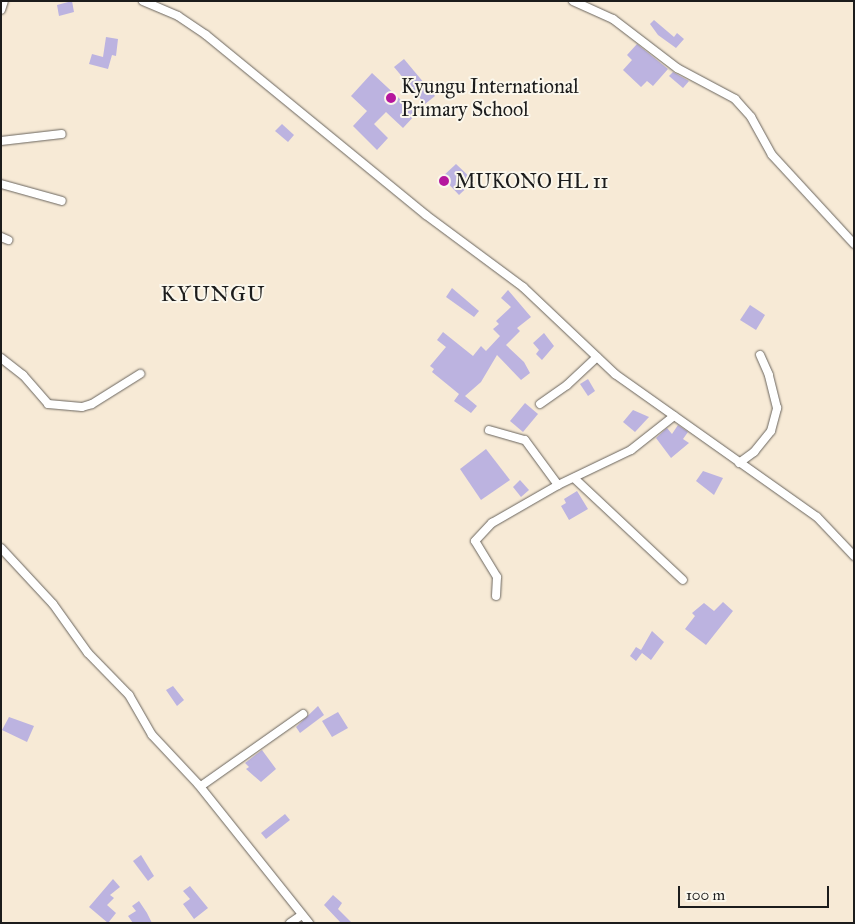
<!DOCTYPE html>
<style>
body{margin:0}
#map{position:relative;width:855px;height:924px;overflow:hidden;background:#f7ead6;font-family:"IM FELL Great Primer",serif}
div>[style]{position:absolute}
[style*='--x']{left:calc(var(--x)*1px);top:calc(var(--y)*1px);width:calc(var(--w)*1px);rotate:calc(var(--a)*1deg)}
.building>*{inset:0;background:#bcb3e0}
.roads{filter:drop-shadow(0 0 1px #69645d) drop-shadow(0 0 1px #69645d)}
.street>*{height:8px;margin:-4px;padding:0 4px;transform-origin:4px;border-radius:4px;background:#fff}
.dots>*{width:14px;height:14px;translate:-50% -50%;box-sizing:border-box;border:2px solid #fbf7ec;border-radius:50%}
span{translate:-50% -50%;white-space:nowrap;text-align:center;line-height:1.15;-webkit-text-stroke:4px #fbf7ec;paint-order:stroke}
.poi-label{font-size:20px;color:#1c1c1c}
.left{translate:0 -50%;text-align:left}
.quarter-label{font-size:22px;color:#1c1c1c;letter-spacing:1px}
.frame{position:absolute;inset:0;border:2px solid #1c1c1c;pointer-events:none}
.scale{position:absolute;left:678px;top:886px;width:151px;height:22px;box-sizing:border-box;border:2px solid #1c1c1c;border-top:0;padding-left:6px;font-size:15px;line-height:18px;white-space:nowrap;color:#1c1c1c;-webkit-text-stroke:4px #fbf7ec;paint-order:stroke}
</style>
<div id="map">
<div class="building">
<div style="clip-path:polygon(72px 1px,74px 12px,59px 16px,57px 5px)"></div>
<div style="clip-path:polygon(654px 20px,674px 37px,677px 33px,684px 39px,676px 48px,658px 35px,650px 24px)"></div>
<div style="clip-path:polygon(106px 37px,118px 39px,116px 56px,112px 55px,108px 69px,89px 64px,92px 54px,103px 57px)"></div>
<div style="clip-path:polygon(637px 44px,668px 69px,653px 86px,647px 81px,641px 87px,623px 70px,632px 60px,627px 55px)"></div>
<div style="clip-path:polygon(404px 59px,435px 96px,425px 104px,394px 67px)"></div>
<div style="clip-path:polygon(673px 72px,689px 81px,683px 88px,669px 76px)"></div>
<div style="clip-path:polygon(372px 73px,416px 114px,403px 128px,386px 112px,374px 124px,388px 138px,377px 150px,353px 126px,367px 111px,351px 96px)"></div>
<div style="clip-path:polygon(282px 124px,294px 135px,288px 142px,275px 131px)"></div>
<div style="clip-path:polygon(456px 164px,474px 181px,459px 195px,442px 177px)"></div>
<div style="clip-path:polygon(452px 288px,479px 311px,474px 317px,446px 297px)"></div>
<div style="clip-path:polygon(508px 290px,531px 317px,517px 328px,520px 331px,506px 345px,524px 362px,530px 373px,521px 380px,497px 355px,481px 382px,465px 396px,477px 406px,471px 413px,454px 401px,459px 394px,432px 372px,434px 369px,430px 366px,446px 347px,437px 340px,443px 332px,473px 356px,481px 346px,486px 351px,500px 336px,493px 329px,499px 324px,496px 321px,511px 307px,501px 298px)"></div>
<div style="clip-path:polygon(750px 305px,765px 315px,756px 330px,740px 320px)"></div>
<div style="clip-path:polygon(544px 333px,554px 346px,542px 360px,536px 354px,539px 350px,533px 343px)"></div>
<div style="clip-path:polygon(588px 379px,595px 391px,588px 396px,580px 384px)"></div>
<div style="clip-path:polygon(525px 403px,538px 414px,523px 432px,510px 421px)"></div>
<div style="clip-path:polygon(633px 410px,649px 417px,635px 432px,623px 422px)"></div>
<div style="clip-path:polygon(678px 425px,688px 432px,683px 439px,689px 443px,671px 458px,656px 438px,667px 428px,672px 434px)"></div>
<div style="clip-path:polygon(486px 449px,510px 480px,481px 500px,460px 469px)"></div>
<div style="clip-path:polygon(703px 471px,723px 478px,714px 495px,696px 481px)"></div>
<div style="clip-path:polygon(520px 480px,529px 490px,521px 497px,513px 487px)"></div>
<div style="clip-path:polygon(577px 491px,588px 509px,569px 520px,561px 506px,566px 503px,564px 499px)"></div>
<div style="clip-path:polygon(723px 602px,733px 611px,706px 645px,685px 629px,695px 616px,692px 613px,704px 603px,714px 611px)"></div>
<div style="clip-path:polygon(652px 631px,664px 642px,651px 660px,642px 653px,636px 661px,630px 656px,636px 647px,641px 650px)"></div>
<div style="clip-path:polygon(173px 686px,184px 700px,177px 706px,166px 690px)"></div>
<div style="clip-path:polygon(318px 706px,324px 715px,300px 733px,296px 727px)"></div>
<div style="clip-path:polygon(338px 712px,348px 728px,332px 737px,322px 721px)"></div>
<div style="clip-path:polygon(9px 717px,34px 726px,27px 742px,2px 730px)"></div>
<div style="clip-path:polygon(262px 750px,276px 769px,261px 782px,246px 769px,249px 767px,245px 763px)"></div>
<div style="clip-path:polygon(285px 814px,290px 820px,266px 839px,261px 833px)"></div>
<div style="clip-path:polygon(141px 855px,154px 876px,148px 881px,133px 861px)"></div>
<div style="clip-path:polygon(113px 879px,120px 887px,110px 895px,114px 898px,107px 905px,116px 913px,108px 923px,89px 907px)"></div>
<div style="clip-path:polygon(190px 886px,208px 908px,194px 919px,183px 904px,190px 899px,183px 891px)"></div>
<div style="clip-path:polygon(333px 895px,342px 903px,338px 909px,352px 923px,341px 923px,324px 905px)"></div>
<div style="clip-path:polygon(139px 901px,147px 913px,152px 923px,133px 923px,128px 916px,136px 911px,132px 906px)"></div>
</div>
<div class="roads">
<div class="street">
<div style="--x:143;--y:1;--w:38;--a:23"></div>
<div style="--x:178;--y:16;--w:34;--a:34"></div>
<div style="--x:206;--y:35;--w:284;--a:39.3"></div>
<div style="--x:426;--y:215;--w:121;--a:36.6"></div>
<div style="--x:523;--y:287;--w:127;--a:43.4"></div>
<div style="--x:615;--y:374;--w:247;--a:35.3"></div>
<div style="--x:817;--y:517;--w:54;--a:46.5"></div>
<div style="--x:573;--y:1;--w:44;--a:24.2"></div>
<div style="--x:613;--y:19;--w:81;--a:37.4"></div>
<div style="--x:677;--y:68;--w:66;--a:28.1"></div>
<div style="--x:735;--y:99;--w:24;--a:48"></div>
<div style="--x:751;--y:117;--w:43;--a:61.1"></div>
<div style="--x:772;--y:155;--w:121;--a:47.3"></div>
<div style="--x:1;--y:10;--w:9;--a:-72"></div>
<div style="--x:1;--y:141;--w:61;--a:-6.5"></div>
<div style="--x:1;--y:184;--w:63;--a:15.6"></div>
<div style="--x:1;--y:237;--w:8;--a:23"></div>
<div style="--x:1;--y:358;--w:28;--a:38"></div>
<div style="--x:23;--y:375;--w:38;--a:49"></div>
<div style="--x:48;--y:404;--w:34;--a:5"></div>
<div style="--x:82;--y:407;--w:10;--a:-17"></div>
<div style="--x:92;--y:404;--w:57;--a:-32"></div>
<div style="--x:540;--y:404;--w:33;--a:-35"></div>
<div style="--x:567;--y:385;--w:41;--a:-43"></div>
<div style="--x:489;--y:430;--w:37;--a:16"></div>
<div style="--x:525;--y:440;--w:56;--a:53.7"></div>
<div style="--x:558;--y:485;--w:81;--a:-25.6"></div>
<div style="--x:631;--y:450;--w:55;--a:-38.3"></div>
<div style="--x:739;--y:463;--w:19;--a:-36"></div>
<div style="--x:754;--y:452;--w:27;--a:-51"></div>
<div style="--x:771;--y:431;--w:24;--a:-75"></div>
<div style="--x:777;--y:408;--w:34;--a:-104"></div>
<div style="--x:769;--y:375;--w:22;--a:-114"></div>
<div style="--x:574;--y:478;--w:149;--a:43.1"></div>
<div style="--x:1;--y:548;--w:76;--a:47.1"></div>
<div style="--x:53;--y:604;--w:60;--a:54.5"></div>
<div style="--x:88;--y:653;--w:59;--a:45.7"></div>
<div style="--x:129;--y:695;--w:46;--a:60.1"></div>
<div style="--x:152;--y:735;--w:67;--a:46.8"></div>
<div style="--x:198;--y:784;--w:178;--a:51.4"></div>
<div style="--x:496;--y:596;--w:19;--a:-87"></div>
<div style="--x:497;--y:577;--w:42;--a:-121.4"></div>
<div style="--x:475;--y:541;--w:25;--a:-47"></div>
<div style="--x:492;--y:523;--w:76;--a:-29.9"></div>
<div style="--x:201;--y:786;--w:125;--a:-35.2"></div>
<div style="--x:290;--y:923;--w:14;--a:-34"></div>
</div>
</div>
<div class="dots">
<div style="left:391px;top:98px;background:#b5179e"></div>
<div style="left:444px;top:181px;background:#b5179e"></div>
</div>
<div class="poi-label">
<span class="left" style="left:401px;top:98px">Kyungu International<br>Primary School</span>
<span class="left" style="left:455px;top:181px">MUKONO HL 11</span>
</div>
<div class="quarter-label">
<span style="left:213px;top:294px">KYUNGU</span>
</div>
<div class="frame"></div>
<div class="scale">100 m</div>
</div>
